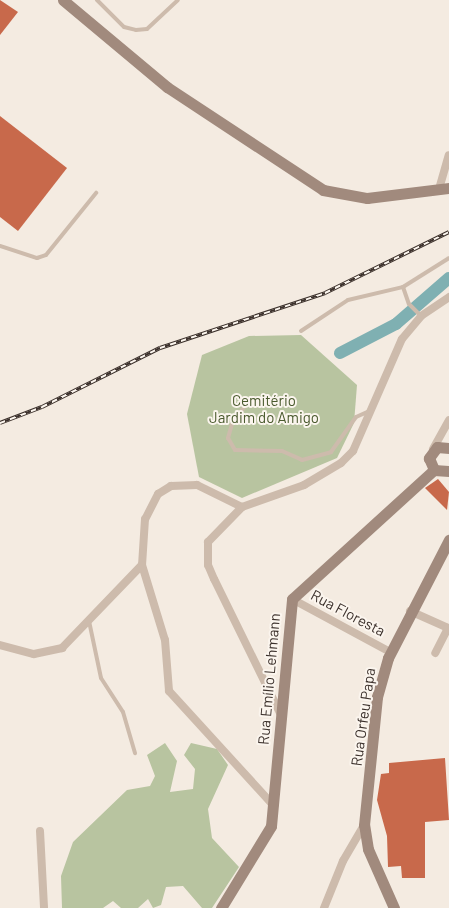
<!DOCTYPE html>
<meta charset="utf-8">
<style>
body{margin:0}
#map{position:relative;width:449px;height:908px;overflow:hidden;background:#f4ebe1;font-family:Barlow,sans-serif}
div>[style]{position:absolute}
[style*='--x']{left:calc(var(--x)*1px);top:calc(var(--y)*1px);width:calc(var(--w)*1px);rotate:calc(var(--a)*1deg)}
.green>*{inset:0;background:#b8c4a0}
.river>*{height:12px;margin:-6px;padding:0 6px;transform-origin:6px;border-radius:6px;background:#7fb0b2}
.building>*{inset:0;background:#c8694b}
.lane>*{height:4px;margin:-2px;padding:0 2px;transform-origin:2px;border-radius:2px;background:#cdbbac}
.street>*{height:8px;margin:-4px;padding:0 4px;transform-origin:4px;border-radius:4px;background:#cdbbac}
.secondary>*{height:11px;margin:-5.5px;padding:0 5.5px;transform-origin:5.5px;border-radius:5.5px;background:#a18a7d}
.rail>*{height:4px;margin-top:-2px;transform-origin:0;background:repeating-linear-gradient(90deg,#fbf5ee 0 5.5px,#3b302b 0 11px);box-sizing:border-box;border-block:1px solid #3b302b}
span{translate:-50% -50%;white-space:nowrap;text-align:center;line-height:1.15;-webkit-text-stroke:4px #fbf5ee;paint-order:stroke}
.park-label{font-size:15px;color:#4a5a2e}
.street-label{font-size:15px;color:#3b302b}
</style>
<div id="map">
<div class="green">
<div style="clip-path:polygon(301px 335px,357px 385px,354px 423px,337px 458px,242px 498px,199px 477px,187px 414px,202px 355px,249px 336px)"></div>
<div style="clip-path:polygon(165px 743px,177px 761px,170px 792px,193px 789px,195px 769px,184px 755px,191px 743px,217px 749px,228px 765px,208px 809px,212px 838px,239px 867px,212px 908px,202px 908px,183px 886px,166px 887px,161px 905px,153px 908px,148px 899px,138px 908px,121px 908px,113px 901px,103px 908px,62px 908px,61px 876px,73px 842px,127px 790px,150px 786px,155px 776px,147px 755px)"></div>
</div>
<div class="river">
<div style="--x:340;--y:353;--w:63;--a:-27.4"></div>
<div style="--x:396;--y:324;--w:70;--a:-41"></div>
</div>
<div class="building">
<div style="clip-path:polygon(0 0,18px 12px,0 35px)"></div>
<div style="clip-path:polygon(0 116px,67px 168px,18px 231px,0 217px)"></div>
<div style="clip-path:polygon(438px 479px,449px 492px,447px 510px,425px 488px)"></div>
<div style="clip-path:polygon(445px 758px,449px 820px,425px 822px,425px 878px,402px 878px,401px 866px,388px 867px,387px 836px,377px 800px,381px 774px,389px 773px,389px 763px)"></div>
</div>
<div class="lane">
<div style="--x:97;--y:0;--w:38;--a:45"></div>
<div style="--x:124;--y:27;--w:12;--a:14"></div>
<div style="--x:136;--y:30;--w:11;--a:-5"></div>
<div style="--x:147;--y:29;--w:42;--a:-43.1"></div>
<div style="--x:0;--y:246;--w:39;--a:18"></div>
<div style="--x:37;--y:258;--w:9;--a:-18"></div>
<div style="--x:46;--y:255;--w:80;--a:-51.1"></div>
<div style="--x:403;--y:287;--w:18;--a:71"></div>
<div style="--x:409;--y:304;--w:17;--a:45"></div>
<div style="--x:301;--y:331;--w:56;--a:-33.4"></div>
<div style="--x:348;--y:300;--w:57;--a:-13.3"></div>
<div style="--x:403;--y:287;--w:54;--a:-32.2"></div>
<div style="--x:250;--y:399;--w:31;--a:126"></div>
<div style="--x:232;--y:424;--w:15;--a:106"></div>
<div style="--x:228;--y:438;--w:14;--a:60"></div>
<div style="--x:235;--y:450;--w:47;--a:1.2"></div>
<div style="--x:282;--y:451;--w:22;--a:24"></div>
<div style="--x:302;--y:460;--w:30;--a:-15"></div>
<div style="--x:331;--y:452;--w:43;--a:-54.5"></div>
<div style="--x:356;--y:417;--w:17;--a:-24"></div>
<div style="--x:89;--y:621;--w:58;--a:78.1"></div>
<div style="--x:101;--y:678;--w:40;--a:57.1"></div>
<div style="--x:123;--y:712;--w:43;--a:73.7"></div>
</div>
<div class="street">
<div style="--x:439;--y:189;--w:35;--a:-74"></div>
<div style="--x:433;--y:449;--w:33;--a:-61"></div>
<div style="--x:242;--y:507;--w:50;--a:-153.9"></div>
<div style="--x:197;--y:485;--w:26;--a:178"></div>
<div style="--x:171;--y:486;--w:15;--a:148"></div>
<div style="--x:158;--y:494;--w:28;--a:117"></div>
<div style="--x:145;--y:519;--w:46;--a:93.7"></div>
<div style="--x:142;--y:565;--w:78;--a:73"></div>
<div style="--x:165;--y:640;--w:51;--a:85.5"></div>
<div style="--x:169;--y:691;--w:156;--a:47.6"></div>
<div style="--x:292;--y:599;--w:111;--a:28.4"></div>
<div style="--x:410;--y:611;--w:42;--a:24.1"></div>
<div style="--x:448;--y:628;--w:28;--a:117"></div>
<div style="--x:0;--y:645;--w:35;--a:15"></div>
<div style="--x:34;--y:654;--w:29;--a:-12"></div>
<div style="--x:62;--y:648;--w:115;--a:-46.1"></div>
<div style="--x:280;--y:713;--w:149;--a:-116.2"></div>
<div style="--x:214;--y:579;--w:15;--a:-113"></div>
<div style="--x:208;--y:565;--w:23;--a:-90"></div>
<div style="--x:208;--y:542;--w:49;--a:-45.8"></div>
<div style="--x:242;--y:507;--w:66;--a:-19.5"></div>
<div style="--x:304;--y:485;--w:43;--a:-30.7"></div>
<div style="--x:341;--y:463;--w:17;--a:-45"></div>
<div style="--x:353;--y:451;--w:122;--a:-66.4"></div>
<div style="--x:402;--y:339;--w:30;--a:-50"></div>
<div style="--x:421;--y:316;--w:34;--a:-34"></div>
<div style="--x:40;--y:831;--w:77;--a:87"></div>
<div style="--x:324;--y:908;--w:51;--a:-68"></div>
<div style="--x:343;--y:861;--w:42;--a:-59.7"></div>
</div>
<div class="secondary">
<div style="--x:63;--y:0;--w:136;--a:39.9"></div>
<div style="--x:167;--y:87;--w:187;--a:33.4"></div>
<div style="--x:323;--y:190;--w:45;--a:10.3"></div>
<div style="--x:367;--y:198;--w:83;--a:-7"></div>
<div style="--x:449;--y:448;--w:12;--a:-175"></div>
<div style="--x:437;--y:447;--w:14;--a:126"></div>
<div style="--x:429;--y:458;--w:13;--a:67"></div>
<div style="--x:434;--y:470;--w:15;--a:4"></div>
<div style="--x:221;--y:908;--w:96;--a:-58.6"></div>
<div style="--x:271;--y:826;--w:228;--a:-84.7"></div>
<div style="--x:292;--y:599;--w:192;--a:-42.3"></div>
<div style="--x:394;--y:908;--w:64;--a:-113.8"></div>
<div style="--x:368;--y:849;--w:24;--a:-99"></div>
<div style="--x:364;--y:825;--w:129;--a:-84.2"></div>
<div style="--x:377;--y:697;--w:41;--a:-74.2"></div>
<div style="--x:388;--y:658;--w:133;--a:-62.7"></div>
</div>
<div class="rail">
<div style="--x:0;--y:423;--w:45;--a:-20.9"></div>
<div style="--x:42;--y:407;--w:132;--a:-26.6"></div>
<div style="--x:160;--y:348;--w:174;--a:-18.4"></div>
<div style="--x:325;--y:293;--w:138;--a:-26.2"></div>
</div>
<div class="park-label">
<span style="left:264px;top:409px">Cemitério<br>Jardim do Amigo</span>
</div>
<div class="street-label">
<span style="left:348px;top:613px;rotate:28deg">Rua Floresta</span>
<span style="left:269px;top:679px;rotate:-85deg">Rua Emílio Lehmann</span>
<span style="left:363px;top:717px;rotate:-82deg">Rua Orfeu Papa</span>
</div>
</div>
